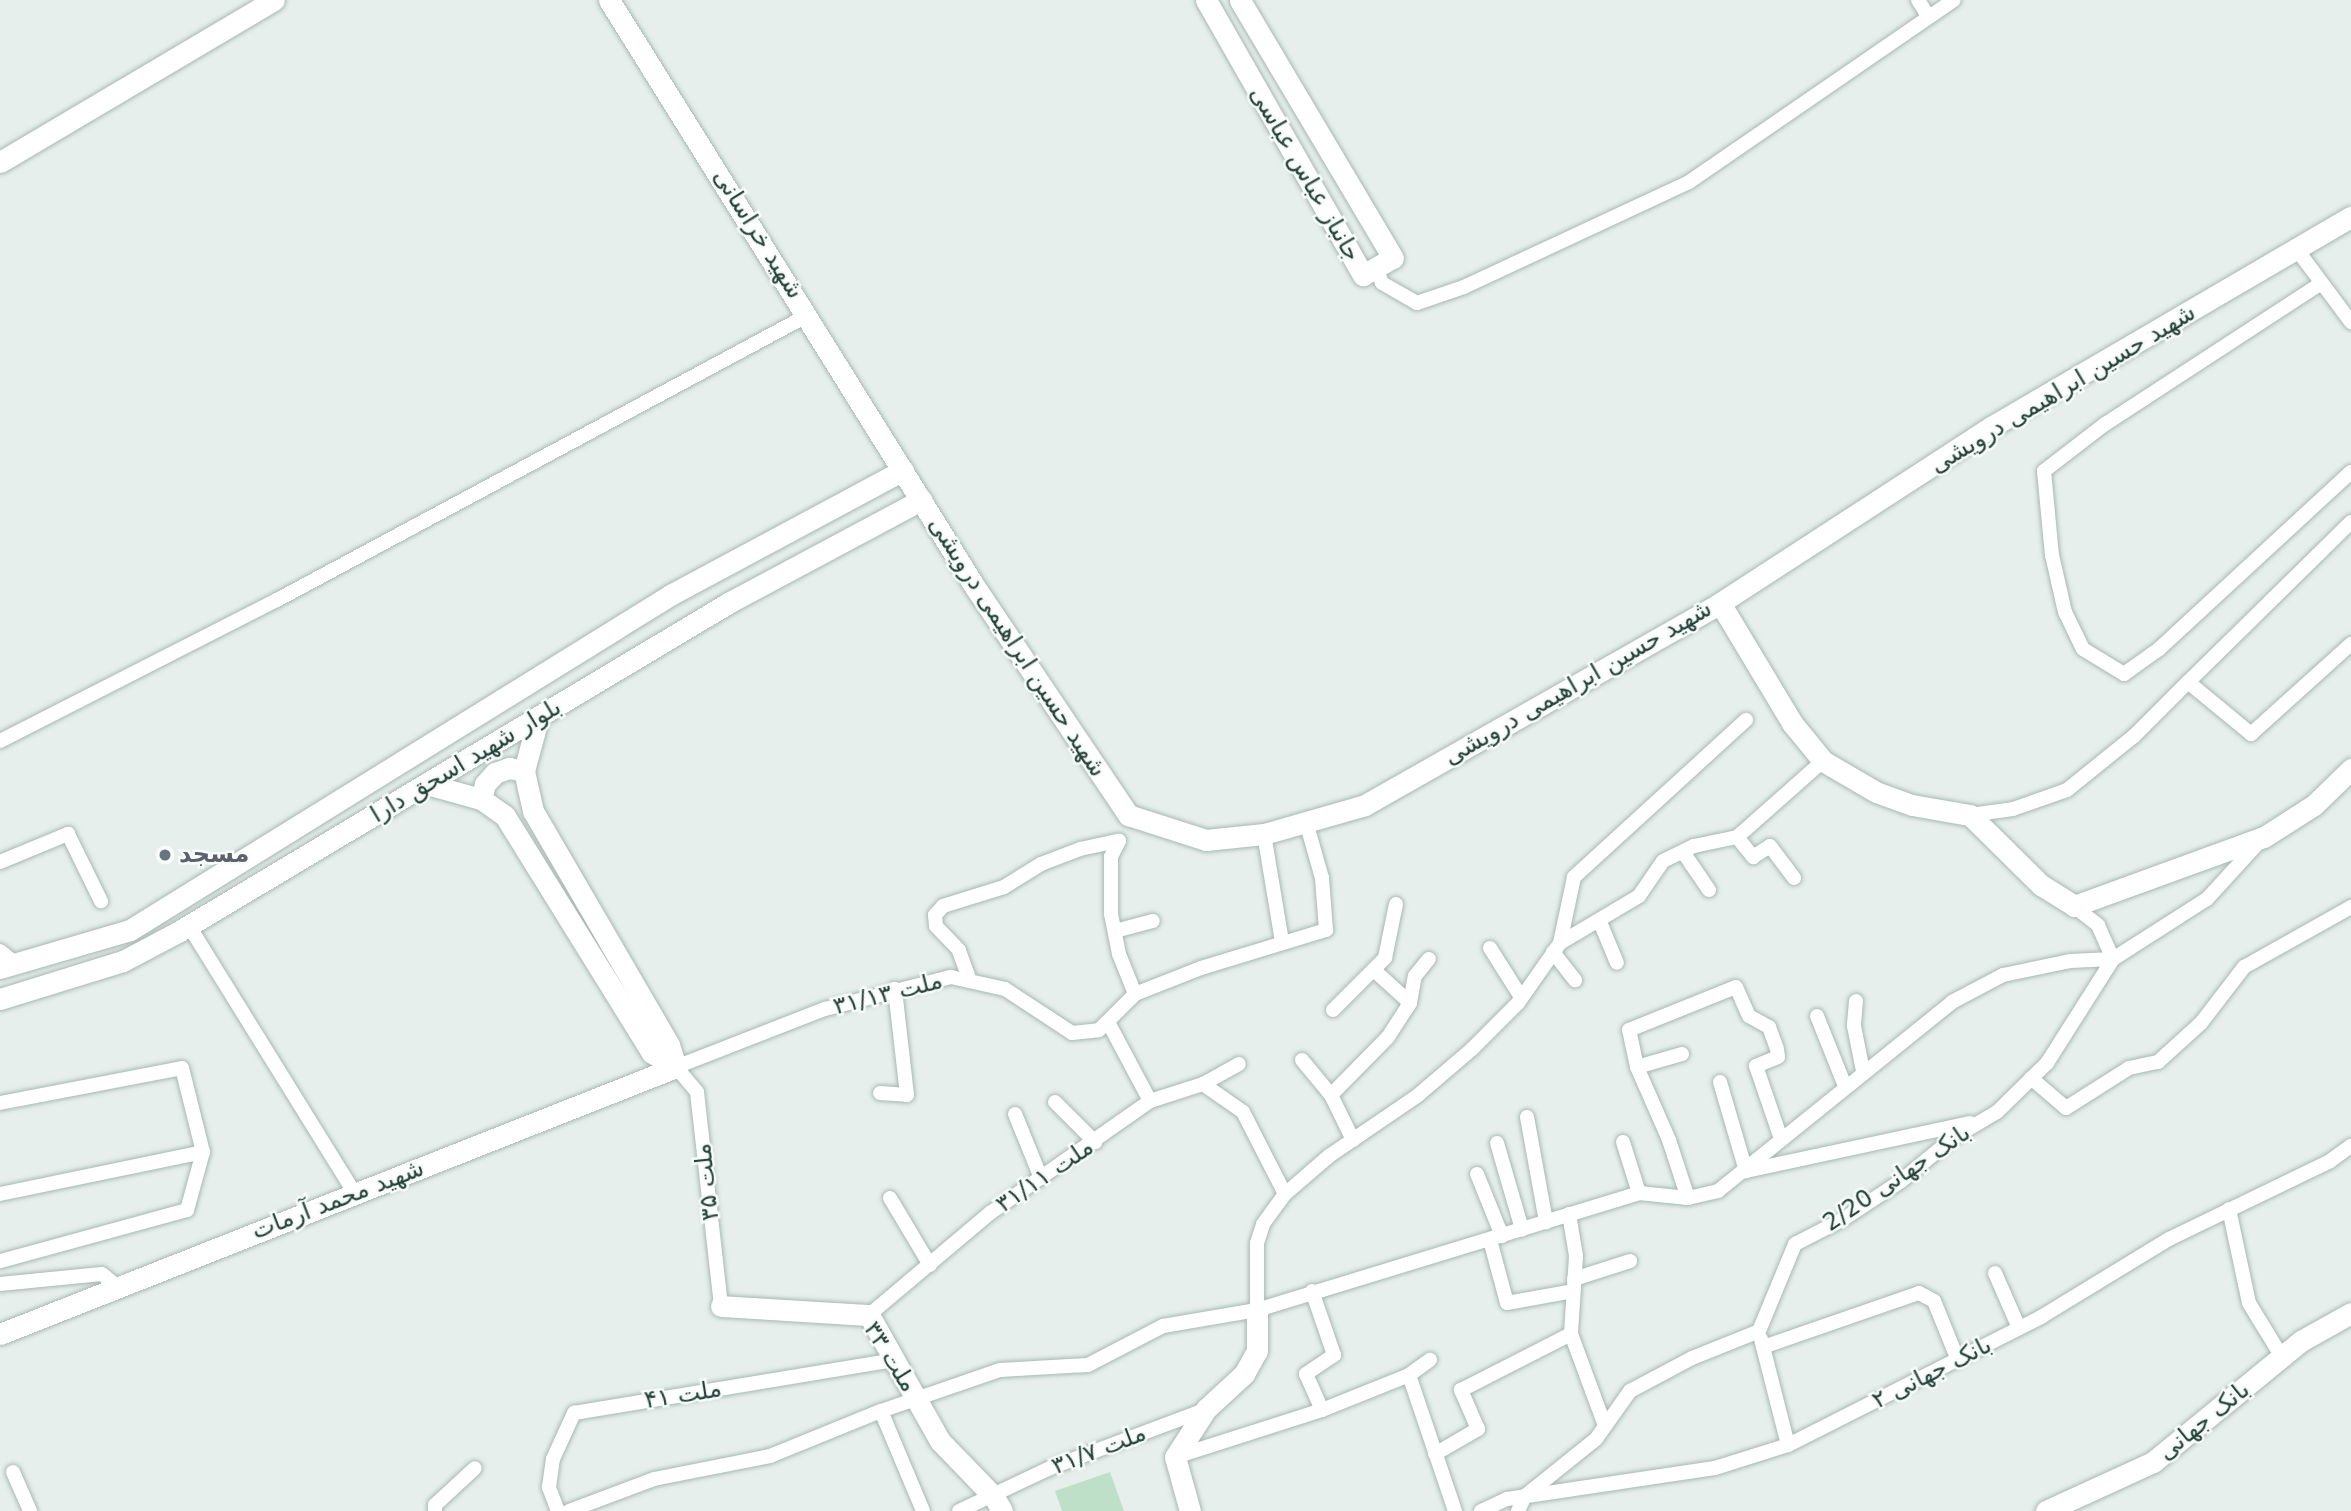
<!DOCTYPE html>
<meta charset="utf-8">
<style>
body{margin:0}
#map{position:relative;width:2351px;height:1511px;overflow:hidden;background:#e6efeb;font-family:"DejaVu Sans","Noto Naskh Arabic",sans-serif}
div>[style]{position:absolute}
[style*='--x']{left:calc(var(--x)*1px);top:calc(var(--y)*1px);width:calc(var(--w)*1px);rotate:calc(var(--a)*1deg)}
.green>*{inset:0;background:#bfe0c8}
.roads{filter:drop-shadow(0 0 2px #a8b8b2) drop-shadow(0 0 2px #a8b8b2)}
.street>*{height:14px;margin:-7px;padding:0 7px;transform-origin:7px;border-radius:7px;background:#fff}
.secondary>*{height:21px;margin:-10.5px;padding:0 10.5px;transform-origin:10.5px;border-radius:10.5px;background:#fff}
.dots>*{width:19px;height:19px;translate:-50% -50%;box-sizing:border-box;border:4px solid #f7fbf9;border-radius:50%}
span{translate:-50% -50%;white-space:nowrap;text-align:center;line-height:1.15;-webkit-text-stroke:5px #f7fbf9;paint-order:stroke}
.street-label{font-size:24px;color:#24423a}
.worship-label{font-size:24px;color:#5b616d;font-weight:700}
.left{translate:0 -50%;text-align:left}
</style>
<div id="map">
<div class="green">
<div style="clip-path:polygon(1110px 1472px,1124px 1511px,1062px 1511px,1055px 1491px)"></div>
</div>
<div class="roads">
<div class="street">
<div style="--x:1918;--y:0;--w:19;--a:58"></div>
<div style="--x:2298;--y:251;--w:89;--a:53.3"></div>
<div style="--x:1376;--y:268;--w:16;--a:68"></div>
<div style="--x:1382;--y:283;--w:40;--a:29.7"></div>
<div style="--x:1417;--y:303;--w:50;--a:-18.8"></div>
<div style="--x:1464;--y:287;--w:248;--a:-25"></div>
<div style="--x:1689;--y:182;--w:321;--a:-34.5"></div>
<div style="--x:2320;--y:284;--w:257;--a:146.9"></div>
<div style="--x:2105;--y:424;--w:77;--a:142.4"></div>
<div style="--x:2044;--y:471;--w:84;--a:84.6"></div>
<div style="--x:2052;--y:555;--w:58;--a:77.2"></div>
<div style="--x:2065;--y:612;--w:41;--a:64.1"></div>
<div style="--x:2083;--y:649;--w:48;--a:31.4"></div>
<div style="--x:2124;--y:674;--w:43;--a:-35.5"></div>
<div style="--x:2159;--y:649;--w:261;--a:-42.7"></div>
<div style="--x:2351;--y:522;--w:228;--a:135.5"></div>
<div style="--x:2188;--y:682;--w:82;--a:39.5"></div>
<div style="--x:2251;--y:734;--w:135;--a:-42"></div>
<div style="--x:0;--y:741;--w:311;--a:-27"></div>
<div style="--x:277;--y:600;--w:603;--a:-28.22"></div>
<div style="--x:1970;--y:815;--w:43;--a:-7.9"></div>
<div style="--x:2013;--y:809;--w:57;--a:-19.4"></div>
<div style="--x:2067;--y:790;--w:86;--a:-38.9"></div>
<div style="--x:2134;--y:736;--w:76;--a:-45"></div>
<div style="--x:1264;--y:834;--w:109;--a:80.5"></div>
<div style="--x:1737;--y:837;--w:26;--a:51"></div>
<div style="--x:1753;--y:857;--w:20;--a:-33"></div>
<div style="--x:1770;--y:846;--w:40;--a:53"></div>
<div style="--x:1119;--y:841;--w:18;--a:117"></div>
<div style="--x:1111;--y:857;--w:57;--a:90"></div>
<div style="--x:1111;--y:914;--w:41;--a:78.7"></div>
<div style="--x:1119;--y:954;--w:43;--a:68.2"></div>
<div style="--x:1683;--y:852;--w:46;--a:55.6"></div>
<div style="--x:0;--y:862;--w:74;--a:-22.4"></div>
<div style="--x:68;--y:834;--w:75;--a:63.8"></div>
<div style="--x:1600;--y:922;--w:44;--a:67.5"></div>
<div style="--x:189;--y:926;--w:315;--a:58.2"></div>
<div style="--x:1115;--y:931;--w:39;--a:-15"></div>
<div style="--x:1560;--y:943;--w:67;--a:-78"></div>
<div style="--x:1574;--y:877;--w:233;--a:-42.4"></div>
<div style="--x:1490;--y:948;--w:58;--a:57.7"></div>
<div style="--x:0;--y:951;--w:19;--a:39"></div>
<div style="--x:1553;--y:952;--w:36;--a:52"></div>
<div style="--x:1375;--y:971;--w:47;--a:42.4"></div>
<div style="--x:970;--y:981;--w:33;--a:-110"></div>
<div style="--x:959;--y:950;--w:33;--a:-134"></div>
<div style="--x:936;--y:926;--w:11;--a:-95"></div>
<div style="--x:935;--y:915;--w:12;--a:-48"></div>
<div style="--x:943;--y:906;--w:64;--a:-17.3"></div>
<div style="--x:1004;--y:887;--w:44;--a:-31.9"></div>
<div style="--x:1041;--y:864;--w:42;--a:-21"></div>
<div style="--x:1080;--y:849;--w:40;--a:-12"></div>
<div style="--x:1856;--y:1001;--w:25;--a:95"></div>
<div style="--x:1854;--y:1026;--w:46;--a:78.7"></div>
<div style="--x:1333;--y:1010;--w:74;--a:-45"></div>
<div style="--x:1385;--y:958;--w:55;--a:-78.5"></div>
<div style="--x:1817;--y:1016;--w:75;--a:68.2"></div>
<div style="--x:1108;--y:1022;--w:89;--a:62"></div>
<div style="--x:1682;--y:1054;--w:47;--a:163.9"></div>
<div style="--x:1637;--y:1067;--w:80;--a:66.3"></div>
<div style="--x:1669;--y:1140;--w:61;--a:71.9"></div>
<div style="--x:1302;--y:1060;--w:45;--a:50.4"></div>
<div style="--x:1331;--y:1095;--w:50;--a:63.9"></div>
<div style="--x:1637;--y:1067;--w:38;--a:-102"></div>
<div style="--x:1629;--y:1030;--w:115;--a:-21.9"></div>
<div style="--x:1736;--y:987;--w:32;--a:66"></div>
<div style="--x:1749;--y:1016;--w:23;--a:29"></div>
<div style="--x:1769;--y:1027;--w:23;--a:70"></div>
<div style="--x:1777;--y:1049;--w:8;--a:83"></div>
<div style="--x:1778;--y:1057;--w:24;--a:158"></div>
<div style="--x:1756;--y:1066;--w:77;--a:71.1"></div>
<div style="--x:2031;--y:1078;--w:46;--a:40.6"></div>
<div style="--x:2066;--y:1108;--w:75;--a:-32.4"></div>
<div style="--x:2129;--y:1068;--w:30;--a:-12"></div>
<div style="--x:2158;--y:1062;--w:58;--a:-42.2"></div>
<div style="--x:2201;--y:1023;--w:71;--a:-52.5"></div>
<div style="--x:2244;--y:967;--w:123;--a:-29.3"></div>
<div style="--x:1720;--y:1082;--w:93;--a:73.7"></div>
<div style="--x:1746;--y:1171;--w:229;--a:-12.1"></div>
<div style="--x:1203;--y:1084;--w:49;--a:35"></div>
<div style="--x:1243;--y:1112;--w:92;--a:62.9"></div>
<div style="--x:880;--y:1093;--w:27;--a:4"></div>
<div style="--x:907;--y:1095;--w:107;--a:-96.5"></div>
<div style="--x:1331;--y:1095;--w:81;--a:-45.5"></div>
<div style="--x:1388;--y:1037;--w:40;--a:-57.1"></div>
<div style="--x:1410;--y:1003;--w:27;--a:-80"></div>
<div style="--x:1415;--y:976;--w:22;--a:-51"></div>
<div style="--x:1055;--y:1102;--w:57;--a:45"></div>
<div style="--x:0;--y:1103;--w:185;--a:-10.9"></div>
<div style="--x:182;--y:1068;--w:87;--a:76"></div>
<div style="--x:203;--y:1152;--w:60;--a:105.4"></div>
<div style="--x:187;--y:1210;--w:194;--a:164.7"></div>
<div style="--x:1015;--y:1114;--w:69;--a:67.9"></div>
<div style="--x:1527;--y:1117;--w:107;--a:79.7"></div>
<div style="--x:1623;--y:1142;--w:53;--a:72.6"></div>
<div style="--x:1497;--y:1143;--w:90;--a:73.8"></div>
<div style="--x:1477;--y:1174;--w:67;--a:68"></div>
<div style="--x:0;--y:1194;--w:207;--a:-11.7"></div>
<div style="--x:890;--y:1198;--w:78;--a:59.2"></div>
<div style="--x:2229;--y:1209;--w:96;--a:78"></div>
<div style="--x:2249;--y:1303;--w:63;--a:58.6"></div>
<div style="--x:1569;--y:1214;--w:43;--a:80.5"></div>
<div style="--x:1576;--y:1256;--w:78;--a:93.7"></div>
<div style="--x:1571;--y:1334;--w:98;--a:69.7"></div>
<div style="--x:1490;--y:1240;--w:65;--a:74.9"></div>
<div style="--x:1507;--y:1303;--w:67;--a:-10.3"></div>
<div style="--x:1995;--y:1273;--w:60;--a:66.4"></div>
<div style="--x:1574;--y:1279;--w:59;--a:-17.8"></div>
<div style="--x:0;--y:1284;--w:102;--a:-5.6"></div>
<div style="--x:102;--y:1274;--w:21;--a:39"></div>
<div style="--x:1312;--y:1291;--w:68;--a:71"></div>
<div style="--x:1334;--y:1355;--w:34;--a:146"></div>
<div style="--x:1306;--y:1374;--w:39;--a:66"></div>
<div style="--x:721;--y:1306;--w:215;--a:-96.4"></div>
<div style="--x:697;--y:1092;--w:33;--a:-130"></div>
<div style="--x:676;--y:1067;--w:160;--a:-21.3"></div>
<div style="--x:825;--y:1009;--w:130;--a:-14.3"></div>
<div style="--x:951;--y:977;--w:55;--a:12.5"></div>
<div style="--x:1005;--y:989;--w:80;--a:33.3"></div>
<div style="--x:1072;--y:1033;--w:27;--a:-6"></div>
<div style="--x:1099;--y:1030;--w:51;--a:-45"></div>
<div style="--x:1135;--y:994;--w:71;--a:-21.5"></div>
<div style="--x:1201;--y:968;--w:131;--a:-16.9"></div>
<div style="--x:1326;--y:930;--w:52;--a:-94.4"></div>
<div style="--x:1322;--y:878;--w:58;--a:-105.9"></div>
<div style="--x:1257;--y:1310;--w:67;--a:-90"></div>
<div style="--x:1257;--y:1243;--w:20;--a:-72"></div>
<div style="--x:1263;--y:1224;--w:37;--a:-54"></div>
<div style="--x:1285;--y:1194;--w:58;--a:-40.8"></div>
<div style="--x:1329;--y:1156;--w:107;--a:-34.3"></div>
<div style="--x:1417;--y:1096;--w:72;--a:-40.5"></div>
<div style="--x:1472;--y:1049;--w:65;--a:-45"></div>
<div style="--x:1518;--y:1003;--w:73;--a:-55"></div>
<div style="--x:1560;--y:943;--w:92;--a:-30.7"></div>
<div style="--x:1639;--y:896;--w:42;--a:-55.6"></div>
<div style="--x:1663;--y:861;--w:34;--a:-26"></div>
<div style="--x:1694;--y:846;--w:44;--a:-11.8"></div>
<div style="--x:1737;--y:837;--w:115;--a:-41.5"></div>
<div style="--x:869;--y:1315;--w:158;--a:-40.1"></div>
<div style="--x:990;--y:1213;--w:195;--a:-35"></div>
<div style="--x:1150;--y:1101;--w:56;--a:-17.8"></div>
<div style="--x:1203;--y:1084;--w:41;--a:-29.1"></div>
<div style="--x:1761;--y:1339;--w:109;--a:75.7"></div>
<div style="--x:1763;--y:1347;--w:165;--a:-19.1"></div>
<div style="--x:1919;--y:1293;--w:17;--a:28"></div>
<div style="--x:1934;--y:1301;--w:64;--a:67.9"></div>
<div style="--x:1409;--y:1375;--w:144;--a:71.3"></div>
<div style="--x:881;--y:1411;--w:108;--a:67.2"></div>
<div style="--x:1435;--y:1454;--w:50;--a:-30.2"></div>
<div style="--x:1478;--y:1429;--w:43;--a:-113.6"></div>
<div style="--x:1461;--y:1390;--w:123;--a:-27"></div>
<div style="--x:1175;--y:1457;--w:154;--a:-17.7"></div>
<div style="--x:1322;--y:1410;--w:94;--a:-21.9"></div>
<div style="--x:1409;--y:1375;--w:26;--a:-36"></div>
<div style="--x:13;--y:1472;--w:43;--a:66.4"></div>
<div style="--x:435;--y:1511;--w:6;--a:-90"></div>
<div style="--x:435;--y:1505;--w:54;--a:-42.8"></div>
<div style="--x:558;--y:1511;--w:26;--a:-111"></div>
<div style="--x:549;--y:1487;--w:28;--a:-82"></div>
<div style="--x:553;--y:1459;--w:51;--a:-65.5"></div>
<div style="--x:574;--y:1413;--w:324;--a:-9.4"></div>
<div style="--x:569;--y:1511;--w:91;--a:-20.6"></div>
<div style="--x:654;--y:1479;--w:118;--a:-11.2"></div>
<div style="--x:770;--y:1456;--w:120;--a:-22.1"></div>
<div style="--x:881;--y:1411;--w:126;--a:-19"></div>
<div style="--x:1000;--y:1370;--w:88;--a:-3.3"></div>
<div style="--x:1088;--y:1365;--w:85;--a:-27.5"></div>
<div style="--x:1163;--y:1326;--w:95;--a:-9.7"></div>
<div style="--x:1257;--y:1310;--w:400;--a:-17"></div>
<div style="--x:1639;--y:1193;--w:49;--a:5.8"></div>
<div style="--x:1688;--y:1198;--w:31;--a:-13"></div>
<div style="--x:1718;--y:1191;--w:301;--a:-38.9"></div>
<div style="--x:1952;--y:1002;--w:58;--a:-27.9"></div>
<div style="--x:2003;--y:975;--w:68;--a:-11.8"></div>
<div style="--x:2070;--y:961;--w:43;--a:-2.7"></div>
<div style="--x:2113;--y:959;--w:37;--a:-114"></div>
<div style="--x:2098;--y:925;--w:31;--a:-142"></div>
<div style="--x:959;--y:1511;--w:101;--a:-25.3"></div>
<div style="--x:1050;--y:1468;--w:165;--a:-20.6"></div>
<div style="--x:1481;--y:1511;--w:29;--a:-25"></div>
<div style="--x:1507;--y:1499;--w:210;--a:-8.5"></div>
<div style="--x:1715;--y:1468;--w:77;--a:-17.5"></div>
<div style="--x:1788;--y:1445;--w:284;--a:-26.8"></div>
<div style="--x:2041;--y:1317;--w:150;--a:-31.4"></div>
<div style="--x:2169;--y:1239;--w:179;--a:-25.8"></div>
<div style="--x:2330;--y:1161;--w:26;--a:-36"></div>
<div style="--x:1518;--y:1511;--w:17;--a:-65"></div>
<div style="--x:1525;--y:1496;--w:91;--a:-38.8"></div>
<div style="--x:1596;--y:1439;--w:59;--a:-54.7"></div>
<div style="--x:1630;--y:1391;--w:70;--a:-28"></div>
<div style="--x:1692;--y:1358;--w:72;--a:-21.9"></div>
<div style="--x:1759;--y:1331;--w:94;--a:-67.5"></div>
<div style="--x:1795;--y:1244;--w:53;--a:-27.1"></div>
<div style="--x:1842;--y:1220;--w:71;--a:-33.5"></div>
<div style="--x:1901;--y:1181;--w:67;--a:-39.6"></div>
<div style="--x:1953;--y:1138;--w:51;--a:-30.6"></div>
<div style="--x:1997;--y:1112;--w:70;--a:-44.4"></div>
<div style="--x:2047;--y:1063;--w:123;--a:-57.6"></div>
<div style="--x:2113;--y:959;--w:112;--a:-32.6"></div>
<div style="--x:2207;--y:899;--w:77;--a:-47.6"></div>
</div>
<div class="secondary">
<div style="--x:609;--y:0;--w:692;--a:58.06"></div>
<div style="--x:975;--y:587;--w:275;--a:56.1"></div>
<div style="--x:1128;--y:815;--w:82;--a:17.8"></div>
<div style="--x:1206;--y:840;--w:58;--a:-5.9"></div>
<div style="--x:1264;--y:834;--w:105;--a:-16"></div>
<div style="--x:1365;--y:805;--w:408;--a:-29.6"></div>
<div style="--x:1720;--y:603;--w:323;--a:-33"></div>
<div style="--x:1991;--y:427;--w:417;--a:-30.3"></div>
<div style="--x:1206;--y:0;--w:317;--a:60.3"></div>
<div style="--x:1363;--y:275;--w:34;--a:-30"></div>
<div style="--x:1393;--y:258;--w:300;--a:-120.7"></div>
<div style="--x:0;--y:162;--w:318;--a:-30.6"></div>
<div style="--x:1720;--y:603;--w:140;--a:59"></div>
<div style="--x:1792;--y:723;--w:49;--a:50.8"></div>
<div style="--x:1823;--y:761;--w:61;--a:30.3"></div>
<div style="--x:1876;--y:792;--w:38;--a:20"></div>
<div style="--x:1912;--y:805;--w:59;--a:9.8"></div>
<div style="--x:1970;--y:815;--w:100;--a:44.6"></div>
<div style="--x:2041;--y:885;--w:39;--a:32"></div>
<div style="--x:2074;--y:906;--w:202;--a:-20"></div>
<div style="--x:2264;--y:837;--w:59;--a:-32.6"></div>
<div style="--x:2314;--y:805;--w:52;--a:-44.2"></div>
<div style="--x:538;--y:719;--w:54;--a:105.1"></div>
<div style="--x:524;--y:771;--w:41;--a:77.3"></div>
<div style="--x:533;--y:811;--w:271;--a:59.8"></div>
<div style="--x:669;--y:1045;--w:23;--a:72"></div>
<div style="--x:430;--y:785;--w:53;--a:15.4"></div>
<div style="--x:481;--y:799;--w:29;--a:35"></div>
<div style="--x:505;--y:816;--w:279;--a:58.2"></div>
<div style="--x:652;--y:1053;--w:28;--a:30"></div>
<div style="--x:481;--y:799;--w:16;--a:-75"></div>
<div style="--x:485;--y:784;--w:15;--a:-48"></div>
<div style="--x:495;--y:773;--w:15;--a:-20"></div>
<div style="--x:509;--y:768;--w:15;--a:11"></div>
<div style="--x:0;--y:968;--w:135;--a:-16.3"></div>
<div style="--x:130;--y:930;--w:638;--a:-31.8"></div>
<div style="--x:672;--y:594;--w:262;--a:-28.2"></div>
<div style="--x:0;--y:999;--w:129;--a:-17.2"></div>
<div style="--x:123;--y:961;--w:62;--a:-27.8"></div>
<div style="--x:178;--y:932;--w:643;--a:-30.87"></div>
<div style="--x:730;--y:602;--w:217;--a:-28.1"></div>
<div style="--x:721;--y:1306;--w:148;--a:3.5"></div>
<div style="--x:869;--y:1315;--w:145;--a:60.6"></div>
<div style="--x:940;--y:1441;--w:78;--a:46"></div>
<div style="--x:994;--y:1497;--w:16;--a:60"></div>
<div style="--x:0;--y:1334;--w:727;--a:-21.55"></div>
<div style="--x:1190;--y:1511;--w:56;--a:-105.5"></div>
<div style="--x:1175;--y:1457;--w:57;--a:-57.1"></div>
<div style="--x:1206;--y:1409;--w:52;--a:-42.6"></div>
<div style="--x:1244;--y:1374;--w:26;--a:-61"></div>
<div style="--x:1257;--y:1351;--w:41;--a:-90"></div>
<div style="--x:2046;--y:1511;--w:118;--a:-24.6"></div>
<div style="--x:2153;--y:1462;--w:191;--a:-39.3"></div>
<div style="--x:2301;--y:1341;--w:57;--a:-29.2"></div>
</div>
</div>
<div class="dots">
<div style="left:165px;top:855px;background:#6b7280"></div>
</div>
<div class="street-label">
<span style="left:1305px;top:174px;rotate:60deg">جانباز عباس عباسی</span>
<span style="left:758px;top:234px;rotate:58deg">شهید خراسانی</span>
<span style="left:2063px;top:389px;rotate:-31deg">شهید حسین ابراهیمی درویشی</span>
<span style="left:1017px;top:647px;rotate:57deg">شهید حسین ابراهیمی درویشی</span>
<span style="left:1578px;top:683px;rotate:-30deg">شهید حسین ابراهیمی درویشی</span>
<span style="left:466px;top:761px;rotate:-31deg">بلوار شهید اسحق دارا</span>
<span style="left:888px;top:994px;rotate:-14deg">ملت ۳۱/۱۳</span>
<span style="left:1045px;top:1176px;rotate:-34deg">ملت ۳۱/۱۱</span>
<span style="left:1897px;top:1178px;rotate:-34deg">بانک جهانی 2/20</span>
<span style="left:707px;top:1182px;rotate:-96deg">ملت ۳۵</span>
<span style="left:338px;top:1200px;rotate:-21deg">شهید محمد آرمات</span>
<span style="left:890px;top:1357px;rotate:58deg">ملت ۳۳</span>
<span style="left:1932px;top:1373px;rotate:-27deg">بانک جهانی ۲</span>
<span style="left:683px;top:1395px;rotate:-9deg">ملت ۴۱</span>
<span style="left:2204px;top:1421px;rotate:-39deg">بانک جهانی</span>
<span style="left:1099px;top:1450px;rotate:-21deg">ملت ۳۱/۷</span>
</div>
<div class="worship-label">
<span class="left" style="left:179px;top:855px">مسجد</span>
</div>
</div>
